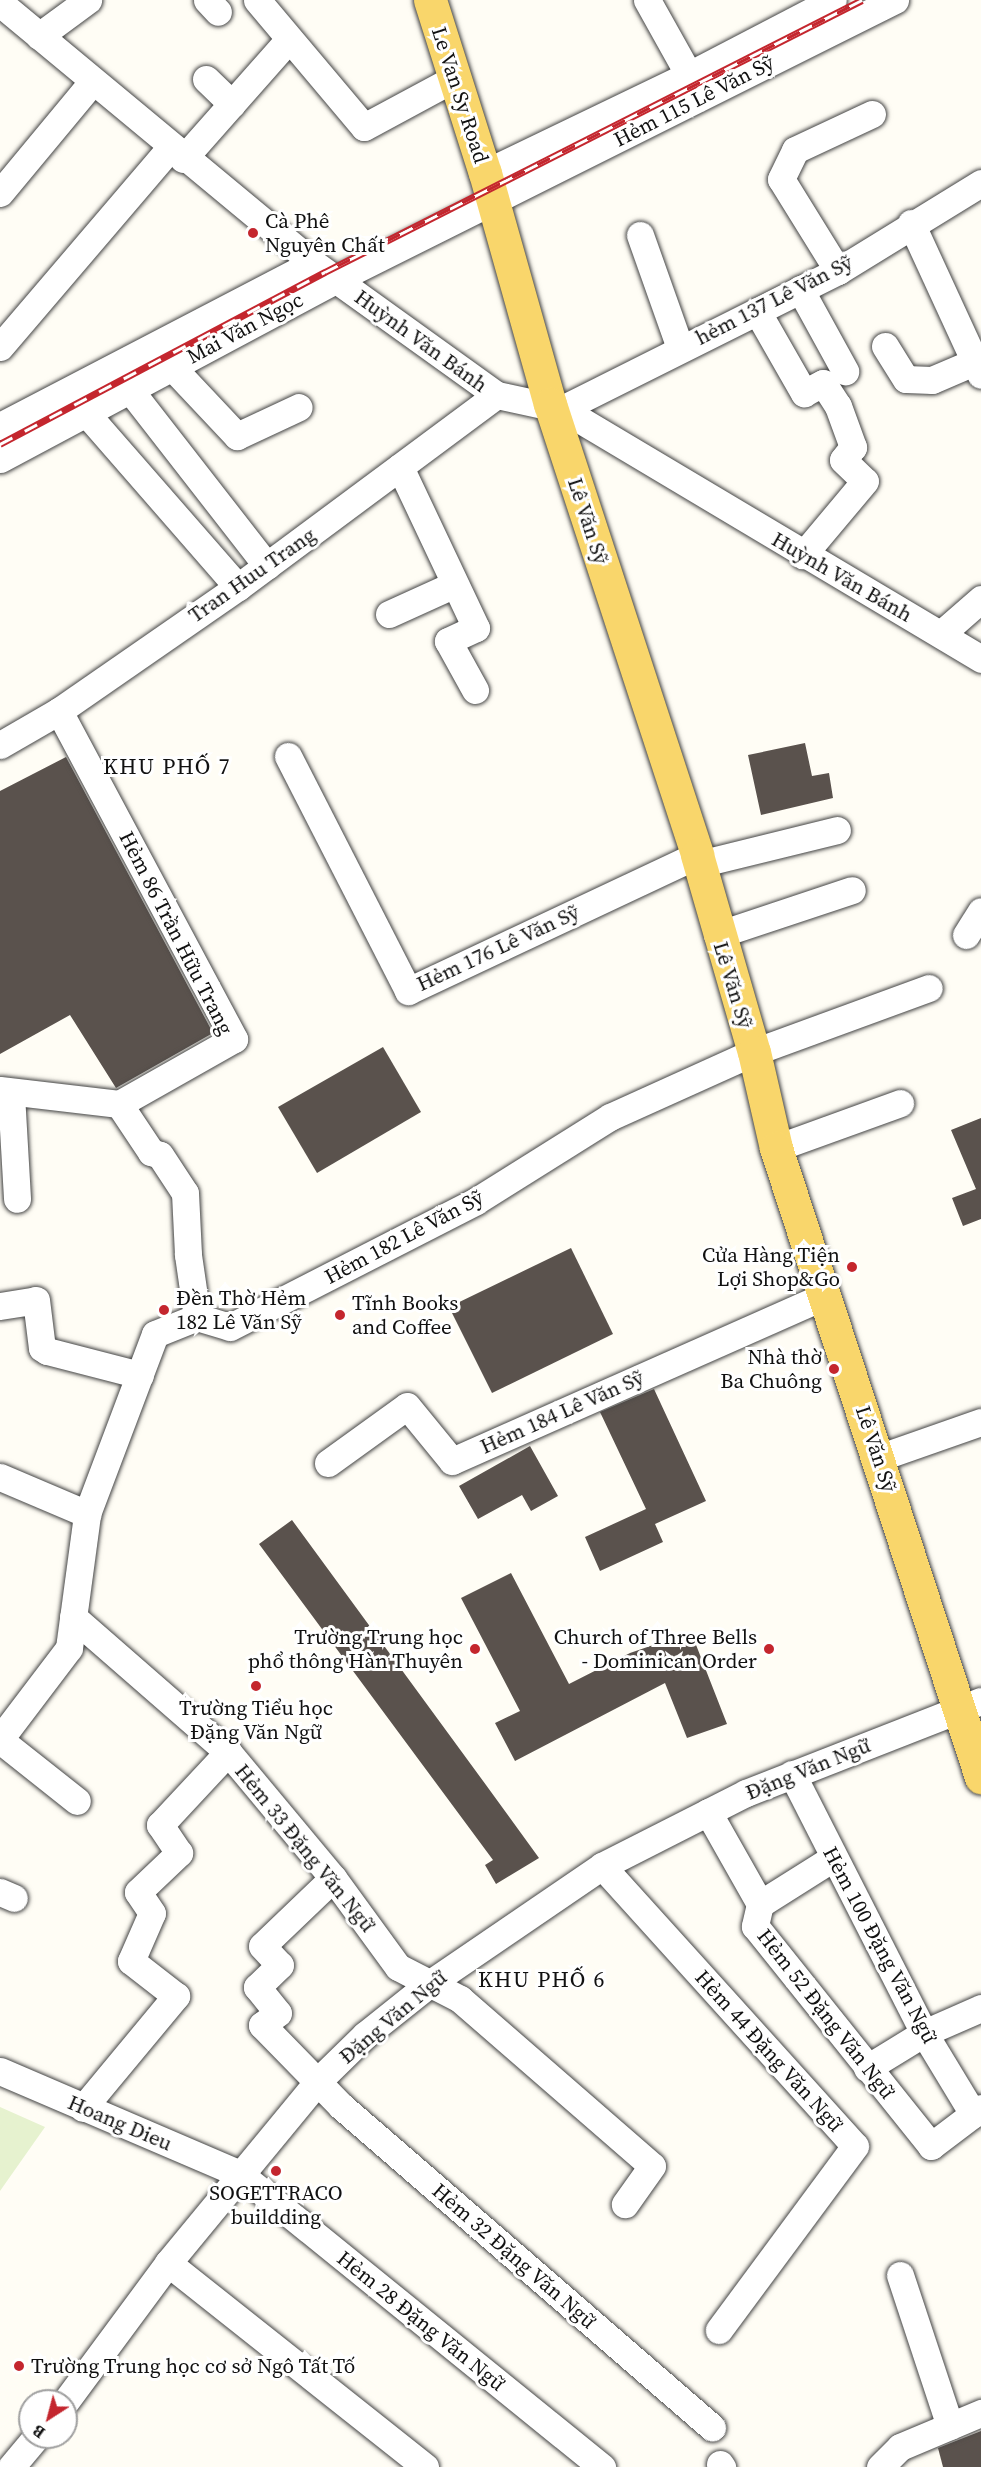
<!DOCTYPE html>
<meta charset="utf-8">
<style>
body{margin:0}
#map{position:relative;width:981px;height:2467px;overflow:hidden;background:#fffdf5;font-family:"Source Serif 4",serif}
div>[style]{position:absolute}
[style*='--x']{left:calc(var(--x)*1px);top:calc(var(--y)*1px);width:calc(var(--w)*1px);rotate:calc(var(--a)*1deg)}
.pitch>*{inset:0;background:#e6f2cf}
.building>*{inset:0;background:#5a524d}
.roads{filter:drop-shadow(0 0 2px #444) drop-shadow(0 0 2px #444)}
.minor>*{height:27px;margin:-13.5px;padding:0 13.5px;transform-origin:13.5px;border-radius:13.5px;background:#fff}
.major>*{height:33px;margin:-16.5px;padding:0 16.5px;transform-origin:16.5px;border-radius:16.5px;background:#f9d66b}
.rail>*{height:7px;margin-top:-3.5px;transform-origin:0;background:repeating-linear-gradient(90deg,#fff 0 14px,#c4262e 0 28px);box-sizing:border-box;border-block:2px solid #c4262e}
.dots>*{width:16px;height:16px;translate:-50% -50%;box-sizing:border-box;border:3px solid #fff;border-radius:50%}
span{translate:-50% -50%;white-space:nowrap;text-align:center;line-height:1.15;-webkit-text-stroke:6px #fff;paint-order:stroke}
.street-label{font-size:21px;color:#111}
.poi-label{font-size:21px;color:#111}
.left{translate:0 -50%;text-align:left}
.right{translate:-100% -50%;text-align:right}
.neighbourhood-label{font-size:22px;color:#111;letter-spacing:1.5px}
.north{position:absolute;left:18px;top:2389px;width:60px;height:60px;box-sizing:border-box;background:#fff;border:2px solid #a0a0a0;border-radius:50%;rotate:216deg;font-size:16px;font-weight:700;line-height:24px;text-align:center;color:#111}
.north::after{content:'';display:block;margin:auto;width:21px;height:27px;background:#c4262e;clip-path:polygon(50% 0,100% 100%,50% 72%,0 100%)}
</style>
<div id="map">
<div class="pitch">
<div style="clip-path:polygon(0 2107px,45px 2127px,0 2191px)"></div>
</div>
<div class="building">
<div style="clip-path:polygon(805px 743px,812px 776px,829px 773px,833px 798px,761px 815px,748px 755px)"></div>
<div style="clip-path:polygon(66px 757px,213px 1033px,116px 1088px,70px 1015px,0 1054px,0 791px)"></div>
<div style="clip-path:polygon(383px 1047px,421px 1112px,317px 1173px,278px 1107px)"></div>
<div style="clip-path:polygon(981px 1118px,981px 1219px,963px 1226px,952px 1198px,976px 1189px,951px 1130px)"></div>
<div style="clip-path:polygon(571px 1248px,613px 1334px,492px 1393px,449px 1307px)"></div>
<div style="clip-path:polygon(654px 1389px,706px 1501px,655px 1524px,663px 1542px,600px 1571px,585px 1537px,646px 1509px,600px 1412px)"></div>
<div style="clip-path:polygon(530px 1446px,558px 1496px,531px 1511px,522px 1495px,478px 1519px,459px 1486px)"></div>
<div style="clip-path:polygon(292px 1520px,486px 1785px,539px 1858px,496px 1884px,485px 1865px,493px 1860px,259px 1544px)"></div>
<div style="clip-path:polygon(511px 1573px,569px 1684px,630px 1653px,691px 1632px,727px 1724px,687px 1738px,665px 1683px,515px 1761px,495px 1723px,520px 1711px,461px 1598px)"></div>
<div style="clip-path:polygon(981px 2431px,981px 2467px,943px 2467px,938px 2448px)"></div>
</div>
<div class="roads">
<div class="minor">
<div style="--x:207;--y:0;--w:16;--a:47"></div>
<div style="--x:257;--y:0;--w:166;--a:49.9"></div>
<div style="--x:364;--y:127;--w:103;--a:-28.3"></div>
<div style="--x:647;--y:0;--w:86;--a:60.8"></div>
<div style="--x:0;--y:3;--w:407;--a:39.7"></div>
<div style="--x:313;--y:263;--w:226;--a:35.7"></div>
<div style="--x:497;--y:395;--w:66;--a:12.2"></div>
<div style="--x:562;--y:409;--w:488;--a:30.8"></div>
<div style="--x:39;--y:36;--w:61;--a:-36.3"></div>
<div style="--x:206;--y:79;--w:36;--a:44"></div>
<div style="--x:183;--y:159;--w:160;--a:-48.5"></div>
<div style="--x:485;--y:173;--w:226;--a:-25.7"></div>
<div style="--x:689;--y:75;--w:162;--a:-27.5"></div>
<div style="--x:0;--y:193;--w:144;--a:-50.3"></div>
<div style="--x:911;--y:223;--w:167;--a:65.3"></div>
<div style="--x:640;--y:235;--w:120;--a:70.5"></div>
<div style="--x:838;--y:271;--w:108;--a:-121.8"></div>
<div style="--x:781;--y:179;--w:32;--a:-64"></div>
<div style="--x:795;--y:150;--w:85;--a:-25.1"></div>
<div style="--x:800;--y:289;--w:94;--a:61.2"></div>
<div style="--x:757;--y:311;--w:95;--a:60.2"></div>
<div style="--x:804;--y:393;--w:21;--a:-28"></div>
<div style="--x:823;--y:383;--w:27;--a:57"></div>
<div style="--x:838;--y:406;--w:44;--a:69.9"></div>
<div style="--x:853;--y:447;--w:16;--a:128"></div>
<div style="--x:843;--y:460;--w:30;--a:44"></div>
<div style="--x:865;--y:481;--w:97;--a:130"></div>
<div style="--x:885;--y:346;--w:39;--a:58"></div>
<div style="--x:906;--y:379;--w:26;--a:2"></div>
<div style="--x:932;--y:380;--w:53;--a:-23.2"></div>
<div style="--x:0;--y:347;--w:262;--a:-49.5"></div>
<div style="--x:172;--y:367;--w:95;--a:46.7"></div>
<div style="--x:237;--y:436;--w:68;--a:-25.1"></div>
<div style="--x:130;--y:390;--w:223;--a:52.1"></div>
<div style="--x:562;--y:409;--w:309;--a:-26.6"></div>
<div style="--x:838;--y:271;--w:168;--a:-31.6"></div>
<div style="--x:86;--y:413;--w:231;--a:48.9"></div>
<div style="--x:0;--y:426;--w:353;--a:-27.5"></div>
<div style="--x:0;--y:459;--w:382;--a:-28.1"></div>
<div style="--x:337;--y:279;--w:624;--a:-26.57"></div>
<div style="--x:400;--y:467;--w:178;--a:64.7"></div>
<div style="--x:476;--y:628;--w:31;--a:155"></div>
<div style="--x:448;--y:641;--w:56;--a:61.1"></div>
<div style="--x:389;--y:614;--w:72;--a:-24.4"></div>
<div style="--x:941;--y:634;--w:53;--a:-41.2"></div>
<div style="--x:59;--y:711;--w:372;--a:61.9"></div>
<div style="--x:234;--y:1039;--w:132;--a:150.5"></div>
<div style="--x:0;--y:745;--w:68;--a:-30"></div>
<div style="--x:59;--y:711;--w:218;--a:-34.7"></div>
<div style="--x:238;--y:587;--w:322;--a:-36.6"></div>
<div style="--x:288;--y:756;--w:264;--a:62.9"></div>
<div style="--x:408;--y:991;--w:319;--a:-25.2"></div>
<div style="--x:699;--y:864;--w:142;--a:-13.8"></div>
<div style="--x:717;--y:935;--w:142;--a:-18.4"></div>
<div style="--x:966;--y:935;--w:28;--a:-58"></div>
<div style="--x:0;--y:1090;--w:120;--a:6.7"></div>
<div style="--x:11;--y:1094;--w:105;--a:86.7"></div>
<div style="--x:119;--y:1104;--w:58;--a:56.3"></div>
<div style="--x:151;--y:1152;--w:9;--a:18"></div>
<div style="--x:160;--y:1155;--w:45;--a:56.7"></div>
<div style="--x:185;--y:1193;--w:62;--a:87.2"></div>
<div style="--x:188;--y:1255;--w:63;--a:81.7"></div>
<div style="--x:776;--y:1148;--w:132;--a:-19.9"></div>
<div style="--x:0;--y:1306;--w:36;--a:-9"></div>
<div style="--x:36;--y:1300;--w:48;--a:82.9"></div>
<div style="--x:42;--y:1348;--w:6;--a:31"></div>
<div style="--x:47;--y:1351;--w:96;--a:14.5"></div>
<div style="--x:878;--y:1458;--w:109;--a:-19.3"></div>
<div style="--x:328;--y:1463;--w:97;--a:-35.8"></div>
<div style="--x:407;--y:1406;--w:71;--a:50.7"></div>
<div style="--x:452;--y:1461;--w:409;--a:-23.9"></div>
<div style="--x:0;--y:1477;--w:95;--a:23"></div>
<div style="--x:73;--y:1617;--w:206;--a:41.1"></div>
<div style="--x:228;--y:1752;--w:164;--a:50.2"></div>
<div style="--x:333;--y:1878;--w:110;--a:53.9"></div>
<div style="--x:398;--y:1967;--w:70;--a:27.3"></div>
<div style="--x:460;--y:1999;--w:254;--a:41"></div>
<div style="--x:652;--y:2166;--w:47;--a:125.4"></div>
<div style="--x:0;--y:1739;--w:114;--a:-52.8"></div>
<div style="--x:69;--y:1648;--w:135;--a:-82.3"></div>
<div style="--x:87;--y:1514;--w:192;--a:-69.3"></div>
<div style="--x:155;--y:1334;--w:45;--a:-22"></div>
<div style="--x:197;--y:1317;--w:34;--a:17"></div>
<div style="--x:230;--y:1327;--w:276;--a:-27.1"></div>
<div style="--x:476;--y:1201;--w:158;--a:-32.1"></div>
<div style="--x:610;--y:1117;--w:158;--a:-24.3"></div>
<div style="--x:754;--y:1052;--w:186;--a:-20.1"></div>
<div style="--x:0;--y:1740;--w:98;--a:38.4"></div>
<div style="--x:792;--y:1774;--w:291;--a:63"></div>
<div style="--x:924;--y:2033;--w:95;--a:58.8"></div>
<div style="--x:708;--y:1812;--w:106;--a:60.5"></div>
<div style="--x:760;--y:1904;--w:23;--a:103"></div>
<div style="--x:755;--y:1926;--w:282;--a:51.3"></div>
<div style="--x:931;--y:2146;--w:63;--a:-37.2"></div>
<div style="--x:602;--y:1866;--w:377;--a:47.9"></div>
<div style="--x:855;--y:2146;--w:229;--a:126.5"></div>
<div style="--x:333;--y:1878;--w:98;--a:136.2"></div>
<div style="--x:262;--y:1946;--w:26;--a:47"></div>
<div style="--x:280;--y:1965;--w:32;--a:136"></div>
<div style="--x:257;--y:1987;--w:33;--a:51"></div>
<div style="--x:278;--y:2013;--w:20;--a:143"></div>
<div style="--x:262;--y:2025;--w:113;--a:45.7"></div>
<div style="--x:341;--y:2106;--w:491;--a:40.9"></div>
<div style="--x:0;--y:1892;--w:15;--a:23"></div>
<div style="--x:760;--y:1904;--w:86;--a:-32.2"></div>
<div style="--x:867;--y:2068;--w:67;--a:-31.6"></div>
<div style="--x:924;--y:2033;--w:62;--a:-23.7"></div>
<div style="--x:0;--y:2071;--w:261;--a:23.2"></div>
<div style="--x:240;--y:2174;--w:466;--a:39"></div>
<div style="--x:83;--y:2108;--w:146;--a:-50.3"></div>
<div style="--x:176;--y:1996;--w:57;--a:-142.1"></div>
<div style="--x:131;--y:1961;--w:52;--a:-66.4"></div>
<div style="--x:152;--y:1913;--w:25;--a:-124"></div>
<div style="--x:138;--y:1892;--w:57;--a:-43.6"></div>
<div style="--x:179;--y:1853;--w:34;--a:-124"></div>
<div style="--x:160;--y:1825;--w:100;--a:-47"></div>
<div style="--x:168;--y:2263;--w:328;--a:38.4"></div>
<div style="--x:900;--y:2275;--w:159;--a:71.7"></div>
<div style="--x:66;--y:2401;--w:172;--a:-53.5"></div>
<div style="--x:168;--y:2263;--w:236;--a:-50.5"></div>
<div style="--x:318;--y:2081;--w:66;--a:-44.4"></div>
<div style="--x:365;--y:2035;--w:82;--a:-38.6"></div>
<div style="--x:429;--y:1984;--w:209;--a:-34.3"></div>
<div style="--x:602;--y:1866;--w:161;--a:-26.9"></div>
<div style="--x:746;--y:1793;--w:252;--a:-21.4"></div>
<div style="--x:720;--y:2464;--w:4;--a:56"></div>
<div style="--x:11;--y:2467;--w:39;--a:-50"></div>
<div style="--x:880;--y:2467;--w:28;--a:-45"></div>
<div style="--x:900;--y:2447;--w:88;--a:-22.8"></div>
</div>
<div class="major">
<div style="--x:430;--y:0;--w:182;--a:72.4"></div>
<div style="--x:485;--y:173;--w:240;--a:74.3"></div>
<div style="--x:550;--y:404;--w:474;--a:71.9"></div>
<div style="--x:697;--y:855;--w:205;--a:73.9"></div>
<div style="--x:754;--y:1052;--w:98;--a:77.1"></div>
<div style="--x:776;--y:1148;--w:662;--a:71.95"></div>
</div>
</div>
<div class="rail">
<div style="--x:0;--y:444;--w:368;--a:-27.9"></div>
<div style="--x:325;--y:272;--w:602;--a:-26.86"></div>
</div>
<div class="dots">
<div style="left:253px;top:233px;background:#c4262e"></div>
<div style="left:852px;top:1267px;background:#c4262e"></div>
<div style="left:164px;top:1310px;background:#c4262e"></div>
<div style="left:340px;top:1315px;background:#c4262e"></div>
<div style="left:834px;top:1369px;background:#c4262e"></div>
<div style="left:475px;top:1649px;background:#c4262e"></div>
<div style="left:769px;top:1649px;background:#c4262e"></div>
<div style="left:256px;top:1686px;background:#c4262e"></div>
<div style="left:276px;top:2171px;background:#c4262e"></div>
<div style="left:19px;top:2366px;background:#c4262e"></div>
</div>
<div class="street-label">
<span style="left:460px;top:95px;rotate:72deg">Le Van Sy Road</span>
<span style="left:694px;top:101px;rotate:-27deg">Hẻm 115 Lê Văn Sỹ</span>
<span style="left:774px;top:300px;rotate:-27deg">hẻm 137 Lê Văn Sỹ</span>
<span style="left:245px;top:328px;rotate:-28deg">Mai Văn Ngọc</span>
<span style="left:421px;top:341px;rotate:36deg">Huỳnh Văn Bánh</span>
<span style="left:588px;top:521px;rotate:72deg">Lê Văn Sỹ</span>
<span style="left:252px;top:575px;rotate:-35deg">Tran Huu Trang</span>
<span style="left:842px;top:577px;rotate:30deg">Huỳnh Văn Bánh</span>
<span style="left:176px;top:933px;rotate:63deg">Hẻm 86 Trần Hữu Trang</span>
<span style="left:498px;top:948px;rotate:-25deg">Hẻm 176 Lê Văn Sỹ</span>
<span style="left:733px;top:985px;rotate:73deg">Lê Văn Sỹ</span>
<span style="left:404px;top:1237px;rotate:-28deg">Hẻm 182 Lê Văn Sỹ</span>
<span style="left:562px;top:1412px;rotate:-24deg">Hẻm 184 Lê Văn Sỹ</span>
<span style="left:876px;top:1449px;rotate:72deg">Lê Văn Sỹ</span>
<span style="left:808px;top:1769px;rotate:-22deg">Đặng Văn Ngữ</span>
<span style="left:305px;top:1848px;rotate:51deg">Hẻm 33 Đặng Văn Ngữ</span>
<span style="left:880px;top:1945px;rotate:62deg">Hẻm 100 Đặng Văn Ngữ</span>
<span style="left:826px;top:2014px;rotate:52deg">Hẻm 52 Đặng Văn Ngữ</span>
<span style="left:393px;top:2017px;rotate:-40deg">Đặng Văn Ngữ</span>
<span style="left:769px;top:2051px;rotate:48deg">Hẻm 44 Đặng Văn Ngữ</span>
<span style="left:120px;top:2123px;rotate:23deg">Hoang Dieu</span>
<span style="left:514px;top:2256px;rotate:41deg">Hẻm 32 Đặng Văn Ngữ</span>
<span style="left:421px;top:2321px;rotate:39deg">Hẻm 28 Đặng Văn Ngữ</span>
</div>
<div class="poi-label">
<span class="left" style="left:265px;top:233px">Cà Phê<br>Nguyên Chất</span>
<span class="right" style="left:840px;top:1267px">Cửa Hàng Tiện<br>Lợi Shop&amp;Go</span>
<span class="left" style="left:176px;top:1310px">Đền Thờ Hẻm<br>182 Lê Văn Sỹ</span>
<span class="left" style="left:352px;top:1315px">Tĩnh Books<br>and Coffee</span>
<span class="right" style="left:822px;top:1369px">Nhà thờ<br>Ba Chuông</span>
<span class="right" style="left:463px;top:1649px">Trường Trung học<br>phổ thông Hàn Thuyên</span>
<span class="right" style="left:757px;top:1649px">Church of Three Bells<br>- Dominican Order</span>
<span style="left:256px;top:1720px">Trường Tiểu học<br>Đặng Văn Ngữ</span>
<span style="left:276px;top:2205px">SOGETTRACO<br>buildding</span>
<span class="left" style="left:31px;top:2366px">Trường Trung học cơ sở Ngô Tất Tố</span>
</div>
<div class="neighbourhood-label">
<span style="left:167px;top:767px">KHU PHỐ 7</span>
<span style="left:542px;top:1980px">KHU PHỐ 6</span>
</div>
<div class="north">B</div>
</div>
